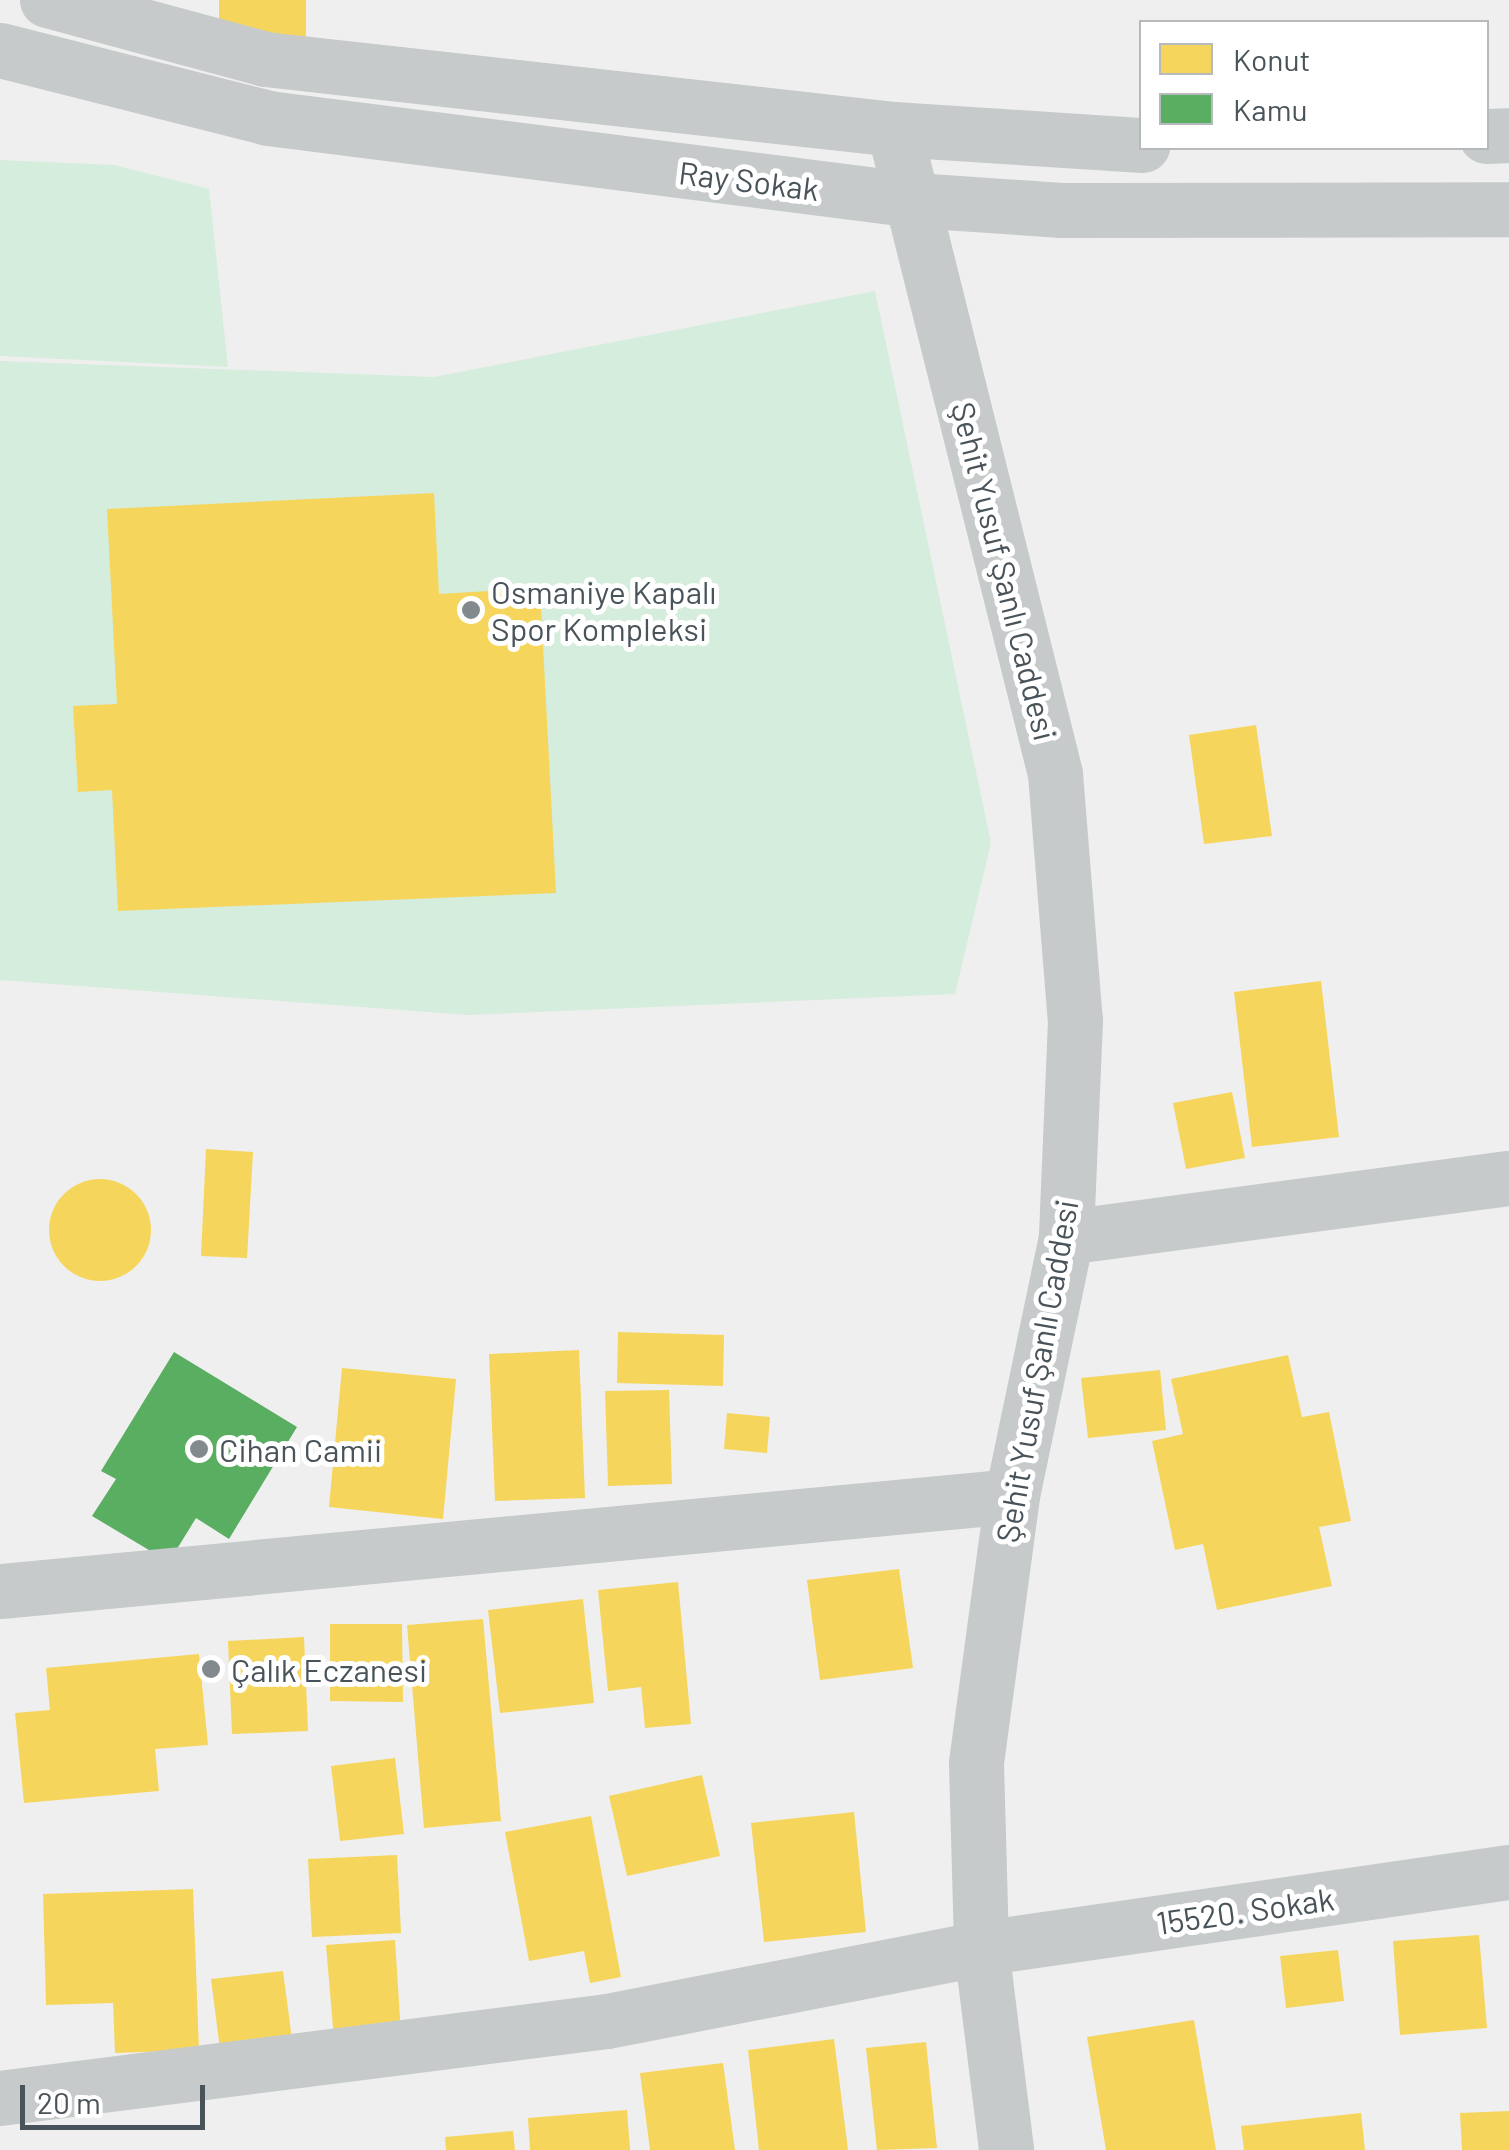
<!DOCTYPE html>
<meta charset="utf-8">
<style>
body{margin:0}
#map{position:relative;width:1509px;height:2150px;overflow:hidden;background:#efefef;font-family:Barlow,sans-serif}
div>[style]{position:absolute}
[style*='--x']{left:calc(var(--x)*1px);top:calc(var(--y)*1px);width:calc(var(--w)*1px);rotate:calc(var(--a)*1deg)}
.green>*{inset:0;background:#d5eddc}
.homes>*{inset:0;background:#f6d55c}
.round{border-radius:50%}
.public>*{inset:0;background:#5aae61}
.minor>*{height:55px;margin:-27.5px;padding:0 27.5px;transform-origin:27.5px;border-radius:27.5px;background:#c6cacb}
.dots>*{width:28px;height:28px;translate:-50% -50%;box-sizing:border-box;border:5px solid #fff;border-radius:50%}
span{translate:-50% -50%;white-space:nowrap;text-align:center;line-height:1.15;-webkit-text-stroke:10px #fff;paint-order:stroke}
.street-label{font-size:32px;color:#48535a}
.poi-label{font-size:32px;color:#48535a}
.left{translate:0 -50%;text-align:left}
.legend{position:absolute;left:1139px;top:20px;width:350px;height:130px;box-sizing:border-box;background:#fff;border:2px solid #b6babd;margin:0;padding:12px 18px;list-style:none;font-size:30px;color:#48535a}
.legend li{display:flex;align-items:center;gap:20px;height:50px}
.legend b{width:50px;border:2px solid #b6babd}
.scale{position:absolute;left:20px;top:2085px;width:185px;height:45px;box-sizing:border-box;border:5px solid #48535a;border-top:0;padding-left:12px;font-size:30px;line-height:35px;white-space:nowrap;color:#48535a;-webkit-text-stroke:8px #fff;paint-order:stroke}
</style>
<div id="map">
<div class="green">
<div style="clip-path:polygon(0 160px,114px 165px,209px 189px,228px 367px,0 356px)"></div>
<div style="clip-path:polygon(875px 291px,991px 843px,955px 994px,468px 1015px,0 980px,0 361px,434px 377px)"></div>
</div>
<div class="homes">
<div style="clip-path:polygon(219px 0,306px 0,306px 40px,219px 39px)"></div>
<div style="clip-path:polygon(434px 493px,439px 594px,540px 588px,556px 893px,118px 911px,112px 790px,78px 792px,73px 706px,117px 704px,107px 509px)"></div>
<div style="clip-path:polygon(1256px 725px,1272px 836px,1204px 844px,1189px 735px)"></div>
<div style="clip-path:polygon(1321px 981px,1339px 1137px,1252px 1147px,1234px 992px)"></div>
<div style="clip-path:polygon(1232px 1092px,1245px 1158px,1186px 1169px,1173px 1103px)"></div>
<div style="clip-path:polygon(206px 1149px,253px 1152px,247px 1258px,201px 1256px)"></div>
<div class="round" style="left:49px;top:1179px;width:102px;height:102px"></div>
<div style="clip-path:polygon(618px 1332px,724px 1335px,723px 1386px,617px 1383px)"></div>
<div style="clip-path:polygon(579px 1350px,585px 1498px,495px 1501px,489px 1354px)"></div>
<div style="clip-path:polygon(1288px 1355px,1302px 1417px,1329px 1412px,1351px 1521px,1319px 1527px,1332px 1586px,1217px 1610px,1203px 1544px,1175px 1550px,1152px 1441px,1183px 1434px,1171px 1379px)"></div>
<div style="clip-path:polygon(342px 1368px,456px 1379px,443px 1519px,329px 1507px)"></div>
<div style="clip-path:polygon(1160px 1370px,1166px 1430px,1088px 1438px,1081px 1378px)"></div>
<div style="clip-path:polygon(669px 1390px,672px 1484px,608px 1486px,605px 1391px)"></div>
<div style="clip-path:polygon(727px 1413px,770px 1417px,767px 1453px,724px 1449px)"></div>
<div style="clip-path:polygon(899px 1569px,913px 1668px,820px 1680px,807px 1580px)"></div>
<div style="clip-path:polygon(678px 1582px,691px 1724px,645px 1728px,641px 1687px,608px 1691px,598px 1590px)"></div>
<div style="clip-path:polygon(583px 1599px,594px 1703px,500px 1713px,488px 1610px)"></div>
<div style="clip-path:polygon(483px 1619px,501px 1821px,424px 1828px,407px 1625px)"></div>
<div style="clip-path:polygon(330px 1624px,402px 1624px,403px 1702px,330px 1701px)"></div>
<div style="clip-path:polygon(304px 1637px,308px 1731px,232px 1734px,228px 1641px)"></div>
<div style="clip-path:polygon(199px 1654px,208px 1745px,155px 1749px,159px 1791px,24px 1803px,15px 1713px,50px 1710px,46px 1668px)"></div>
<div style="clip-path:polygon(395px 1758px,404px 1834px,340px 1841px,331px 1766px)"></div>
<div style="clip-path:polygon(702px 1775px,720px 1856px,627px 1876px,609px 1796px)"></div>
<div style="clip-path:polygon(854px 1812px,866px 1932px,764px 1942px,751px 1823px)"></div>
<div style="clip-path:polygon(591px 1816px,621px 1977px,590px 1983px,584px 1951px,529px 1961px,505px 1832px)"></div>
<div style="clip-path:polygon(397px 1855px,401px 1933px,312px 1937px,308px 1859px)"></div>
<div style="clip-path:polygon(193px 1889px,199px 2050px,115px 2053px,113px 2003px,46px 2005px,43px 1894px)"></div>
<div style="clip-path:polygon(1479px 1935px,1487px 2028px,1400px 2035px,1393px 1941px)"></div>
<div style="clip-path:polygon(395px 1940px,401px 2034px,334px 2039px,326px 1945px)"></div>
<div style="clip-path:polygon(1338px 1950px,1344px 2001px,1286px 2008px,1280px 1956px)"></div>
<div style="clip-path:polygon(283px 1971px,293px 2047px,221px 2057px,211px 1979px)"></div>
<div style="clip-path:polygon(1194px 2020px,1216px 2150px,1106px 2150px,1087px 2037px)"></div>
<div style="clip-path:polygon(834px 2039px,848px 2150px,759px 2150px,748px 2050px)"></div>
<div style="clip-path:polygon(926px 2042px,937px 2148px,877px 2150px,866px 2048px)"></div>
<div style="clip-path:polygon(723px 2063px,735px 2150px,650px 2150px,640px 2073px)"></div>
<div style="clip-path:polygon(627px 2110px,630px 2150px,530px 2150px,528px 2118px)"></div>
<div style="clip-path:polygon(1509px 2111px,1509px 2150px,1462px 2150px,1460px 2113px)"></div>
<div style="clip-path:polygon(1361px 2113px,1365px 2150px,1244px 2150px,1241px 2126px)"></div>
<div style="clip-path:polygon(513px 2131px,515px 2150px,446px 2150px,445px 2137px)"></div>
</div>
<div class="public">
<div style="clip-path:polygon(174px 1352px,297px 1427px,229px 1539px,196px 1518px,169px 1562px,92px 1516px,116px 1479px,101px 1471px)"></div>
</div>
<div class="minor">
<div style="--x:47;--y:0;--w:226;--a:15.1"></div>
<div style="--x:265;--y:59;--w:633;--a:6.35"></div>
<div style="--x:894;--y:129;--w:249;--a:3.7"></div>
<div style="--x:0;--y:50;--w:276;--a:14.2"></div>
<div style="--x:268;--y:118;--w:652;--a:7.22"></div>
<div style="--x:915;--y:200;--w:147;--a:3.9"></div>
<div style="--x:1062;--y:210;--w:447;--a:-0.1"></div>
<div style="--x:894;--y:129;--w:665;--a:75.98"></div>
<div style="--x:1055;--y:774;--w:247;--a:85.4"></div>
<div style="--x:1075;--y:1020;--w:217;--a:92.4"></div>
<div style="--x:1066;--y:1237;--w:265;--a:101.8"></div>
<div style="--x:1012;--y:1496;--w:270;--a:97.7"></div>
<div style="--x:976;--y:1764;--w:184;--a:88.4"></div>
<div style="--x:981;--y:1948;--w:204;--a:82.9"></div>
<div style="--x:1486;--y:136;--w:23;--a:-2"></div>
<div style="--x:1066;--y:1237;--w:447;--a:-7.6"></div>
<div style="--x:0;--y:1591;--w:1016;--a:-5.36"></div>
<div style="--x:0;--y:2098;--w:612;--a:-7.23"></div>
<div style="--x:607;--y:2021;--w:381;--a:-11"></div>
<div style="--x:981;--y:1948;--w:533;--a:-8.19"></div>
</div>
<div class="dots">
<div style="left:471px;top:610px;background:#828a8e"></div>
<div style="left:199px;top:1449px;background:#828a8e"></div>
<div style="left:211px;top:1669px;background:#828a8e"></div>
</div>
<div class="street-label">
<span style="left:749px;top:180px;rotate:7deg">Ray Sokak</span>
<span style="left:1005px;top:571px;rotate:76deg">Şehit Yusuf Şanlı Caddesi</span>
<span style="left:1036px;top:1371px;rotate:-80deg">Şehit Yusuf Şanlı Caddesi</span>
<span style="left:1245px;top:1910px;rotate:-8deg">15520. Sokak</span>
</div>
<div class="poi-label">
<span class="left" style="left:491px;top:610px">Osmaniye Kapalı<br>Spor Kompleksi</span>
<span class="left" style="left:219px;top:1449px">Cihan Camii</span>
<span class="left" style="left:231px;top:1669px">Çalık Eczanesi</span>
</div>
<ul class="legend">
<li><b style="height:28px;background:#f6d55c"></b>Konut</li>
<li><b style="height:28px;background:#5aae61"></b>Kamu</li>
</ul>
<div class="scale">20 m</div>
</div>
